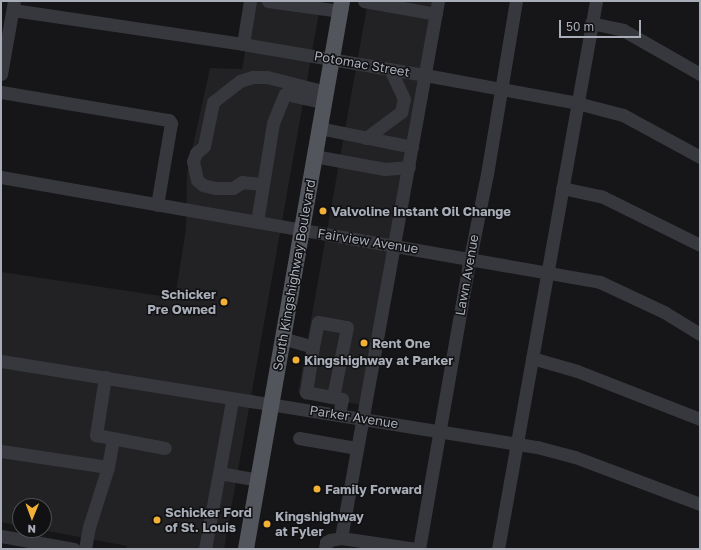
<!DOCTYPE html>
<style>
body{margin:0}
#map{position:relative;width:701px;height:550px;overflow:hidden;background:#161618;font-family:"Golos Text",sans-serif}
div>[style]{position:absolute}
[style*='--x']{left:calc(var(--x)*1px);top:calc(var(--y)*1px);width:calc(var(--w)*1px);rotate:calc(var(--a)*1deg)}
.built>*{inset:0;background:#222225}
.minor>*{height:13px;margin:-6.5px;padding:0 6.5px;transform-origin:6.5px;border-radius:6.5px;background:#37383d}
.major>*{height:16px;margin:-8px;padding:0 8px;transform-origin:8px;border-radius:8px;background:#53555c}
.dots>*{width:11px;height:11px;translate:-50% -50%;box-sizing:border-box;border:2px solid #111113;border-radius:50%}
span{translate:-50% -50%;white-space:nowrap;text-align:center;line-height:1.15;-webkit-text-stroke:3px #111113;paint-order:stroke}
.street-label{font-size:13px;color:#a8adb8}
.poi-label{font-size:13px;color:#a8adb8;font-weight:700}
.left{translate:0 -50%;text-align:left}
.right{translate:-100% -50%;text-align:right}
.frame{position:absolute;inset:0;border:2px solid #a8adb8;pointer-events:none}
.north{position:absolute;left:12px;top:498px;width:40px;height:40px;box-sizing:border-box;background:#111113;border:1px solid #4d4f55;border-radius:50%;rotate:181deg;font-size:11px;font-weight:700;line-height:16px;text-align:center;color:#a8adb8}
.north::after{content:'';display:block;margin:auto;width:14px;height:18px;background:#f2b134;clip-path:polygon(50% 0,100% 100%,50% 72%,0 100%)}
.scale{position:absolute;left:559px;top:20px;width:82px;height:18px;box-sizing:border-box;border:2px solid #a8adb8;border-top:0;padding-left:5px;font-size:12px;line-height:14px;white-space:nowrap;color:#a8adb8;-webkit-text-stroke:3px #111113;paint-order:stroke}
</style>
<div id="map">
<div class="built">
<div style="clip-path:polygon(254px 1px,321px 1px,224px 549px,127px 549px,127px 546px,43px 530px,44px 530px,44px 506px,20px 506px,20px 526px,1px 522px,1px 272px,175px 298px,186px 229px,187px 173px,210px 68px,242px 69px)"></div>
<div style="clip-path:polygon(368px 1px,433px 1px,362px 405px,298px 393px)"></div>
</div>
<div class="minor">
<div style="--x:268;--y:1;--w:73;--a:7.9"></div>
<div style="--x:364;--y:1;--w:73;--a:10.2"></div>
<div style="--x:13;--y:10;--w:232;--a:8.4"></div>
<div style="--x:243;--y:44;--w:185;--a:9.7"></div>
<div style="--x:425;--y:75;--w:155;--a:10.4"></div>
<div style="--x:577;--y:103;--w:48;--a:14.6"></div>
<div style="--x:623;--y:115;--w:88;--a:28.6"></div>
<div style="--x:591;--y:23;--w:33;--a:12"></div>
<div style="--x:623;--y:30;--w:89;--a:29.7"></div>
<div style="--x:243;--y:44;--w:44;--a:-80.8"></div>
<div style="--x:1;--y:74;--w:74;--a:-79.9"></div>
<div style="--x:1;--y:92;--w:170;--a:9.5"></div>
<div style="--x:169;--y:120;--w:4;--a:56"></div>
<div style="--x:171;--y:123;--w:83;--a:99.7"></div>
<div style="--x:319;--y:128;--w:95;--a:11.5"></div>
<div style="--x:366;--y:138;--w:44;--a:-36.6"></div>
<div style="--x:401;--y:112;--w:13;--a:-77"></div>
<div style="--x:404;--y:99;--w:33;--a:-115"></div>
<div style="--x:314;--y:156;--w:72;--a:10.4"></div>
<div style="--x:385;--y:169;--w:24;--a:-5"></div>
<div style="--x:1;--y:177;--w:608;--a:9.94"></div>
<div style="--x:600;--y:282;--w:71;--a:25.1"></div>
<div style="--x:664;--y:312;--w:42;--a:31.4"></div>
<div style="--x:263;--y:184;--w:21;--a:-175"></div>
<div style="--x:242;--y:182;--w:11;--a:146"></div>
<div style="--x:233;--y:188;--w:18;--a:180"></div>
<div style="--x:215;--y:188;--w:12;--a:-166"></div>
<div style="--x:203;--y:185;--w:8;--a:-140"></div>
<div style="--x:197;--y:180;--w:19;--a:-102"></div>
<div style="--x:193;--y:161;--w:9;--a:-69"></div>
<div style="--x:196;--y:153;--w:11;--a:-41"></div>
<div style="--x:204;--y:146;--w:45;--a:-78.4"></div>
<div style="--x:213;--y:102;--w:34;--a:-38"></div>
<div style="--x:240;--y:81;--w:13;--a:-18"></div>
<div style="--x:252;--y:77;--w:15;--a:0"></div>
<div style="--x:267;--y:77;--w:61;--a:14.3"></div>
<div style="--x:562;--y:188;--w:40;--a:12"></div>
<div style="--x:601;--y:196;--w:110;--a:26.3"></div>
<div style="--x:257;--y:222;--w:100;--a:-80.8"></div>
<div style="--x:273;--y:123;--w:31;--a:-68"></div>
<div style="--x:285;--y:94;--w:40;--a:12"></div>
<div style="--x:282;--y:338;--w:32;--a:16"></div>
<div style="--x:313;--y:347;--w:25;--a:-79"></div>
<div style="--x:318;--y:322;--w:29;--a:10"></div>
<div style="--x:347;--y:327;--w:71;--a:101.3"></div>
<div style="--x:313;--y:347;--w:46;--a:98.8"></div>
<div style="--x:306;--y:392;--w:37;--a:11"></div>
<div style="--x:342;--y:399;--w:16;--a:101"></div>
<div style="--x:532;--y:358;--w:47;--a:16.1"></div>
<div style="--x:577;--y:371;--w:132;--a:21.3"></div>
<div style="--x:1;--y:361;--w:543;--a:9.12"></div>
<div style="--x:537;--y:447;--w:39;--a:15"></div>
<div style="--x:575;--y:457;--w:134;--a:20.6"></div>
<div style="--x:105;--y:377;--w:59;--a:98.8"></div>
<div style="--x:96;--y:435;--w:70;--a:10.7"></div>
<div style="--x:299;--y:438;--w:59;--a:9.8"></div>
<div style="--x:1;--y:451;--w:108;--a:8.5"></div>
<div style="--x:108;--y:467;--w:28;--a:-80"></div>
<div style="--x:219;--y:473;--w:68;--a:-79.8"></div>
<div style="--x:1;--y:536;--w:74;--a:10.1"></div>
<div style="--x:341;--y:538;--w:546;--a:-79.76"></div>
<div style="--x:85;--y:549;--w:22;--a:-80"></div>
<div style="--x:89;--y:527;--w:63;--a:-72.4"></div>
<div style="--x:205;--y:549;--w:77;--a:-79.6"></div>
<div style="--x:219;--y:473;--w:39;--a:10"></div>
<div style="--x:325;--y:549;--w:7;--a:-82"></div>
<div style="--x:326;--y:542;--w:4;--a:-27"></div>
<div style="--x:330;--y:540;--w:11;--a:-10"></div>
<div style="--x:341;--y:538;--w:76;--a:8.3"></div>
<div style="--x:419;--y:549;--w:295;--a:-80.1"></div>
<div style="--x:470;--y:258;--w:86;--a:-78.6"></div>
<div style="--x:487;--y:174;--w:175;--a:-80.5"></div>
<div style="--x:498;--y:549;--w:557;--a:-79.86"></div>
</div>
<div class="major">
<div style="--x:246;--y:549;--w:556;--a:-80.06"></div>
</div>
<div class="dots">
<div style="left:323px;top:211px;background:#f2b134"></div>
<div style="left:224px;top:302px;background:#f2b134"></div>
<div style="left:364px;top:343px;background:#f2b134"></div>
<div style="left:296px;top:360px;background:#f2b134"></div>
<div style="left:317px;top:489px;background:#f2b134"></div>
<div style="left:157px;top:520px;background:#f2b134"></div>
<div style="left:267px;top:524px;background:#f2b134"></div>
</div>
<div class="street-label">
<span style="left:362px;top:64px;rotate:10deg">Potomac Street</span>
<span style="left:368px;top:241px;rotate:9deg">Fairview Avenue</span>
<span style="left:294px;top:275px;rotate:-80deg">South Kingshighway Boulevard</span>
<span style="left:467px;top:275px;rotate:-80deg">Lawn Avenue</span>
<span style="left:354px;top:417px;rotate:9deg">Parker Avenue</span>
</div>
<div class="poi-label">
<span class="left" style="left:331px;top:211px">Valvoline Instant Oil Change</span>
<span class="right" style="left:216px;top:302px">Schicker<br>Pre Owned</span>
<span class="left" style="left:372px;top:343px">Rent One</span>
<span class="left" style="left:304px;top:360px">Kingshighway at Parker</span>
<span class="left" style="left:325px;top:489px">Family Forward</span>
<span class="left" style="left:165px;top:520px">Schicker Ford<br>of St. Louis</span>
<span class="left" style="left:275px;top:524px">Kingshighway<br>at Fyler</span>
</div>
<div class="frame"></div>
<div class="north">N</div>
<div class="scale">50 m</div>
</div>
